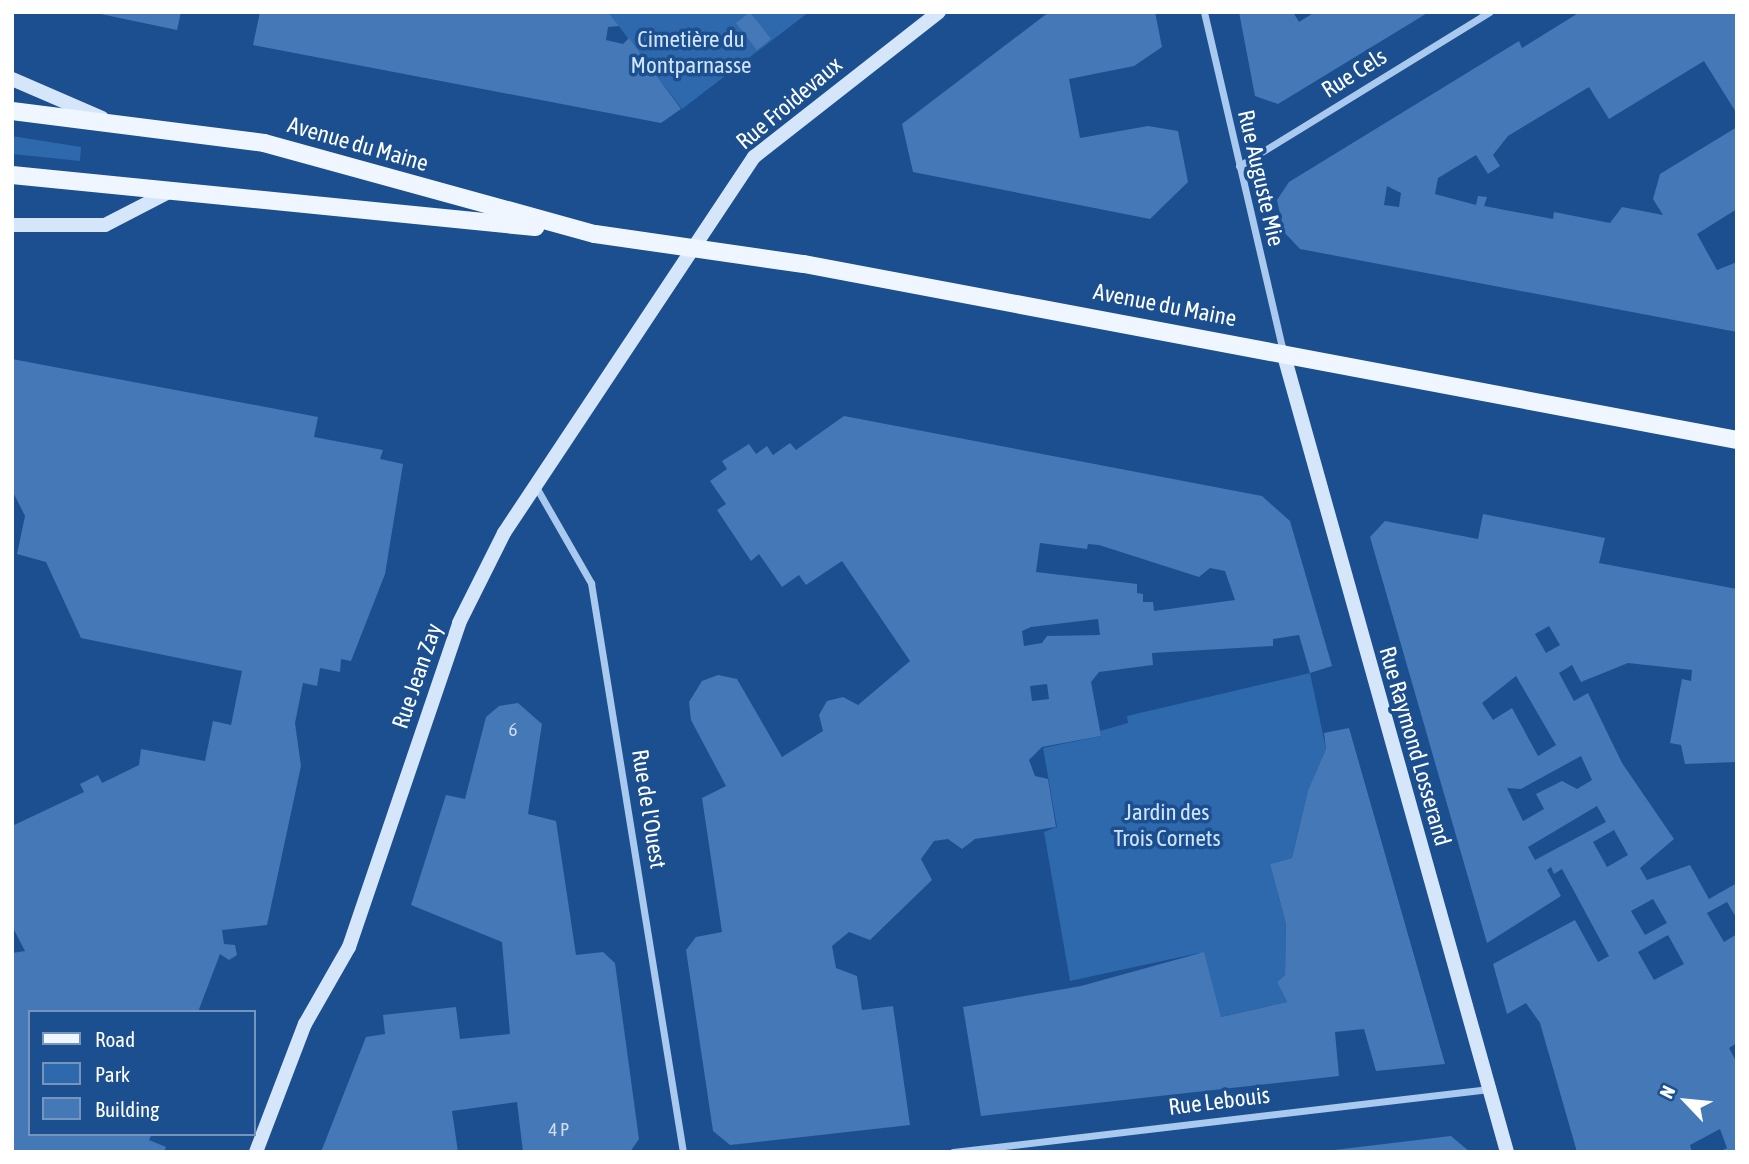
<!DOCTYPE html>
<meta charset="utf-8">
<style>
body{margin:0}
#map{position:relative;width:1749px;height:1164px;overflow:hidden;background:#1b4f8f;font-family:"Asap Condensed",sans-serif}
div>[style]{position:absolute}
[style*='--x']{left:calc(var(--x)*1px);top:calc(var(--y)*1px);width:calc(var(--w)*1px);rotate:calc(var(--a)*1deg)}
.green>*{inset:0;background:#2e69ad}
.building>*{inset:0;background:#4478b7}
.street>*{height:7px;margin:-3.5px;padding:0 3.5px;transform-origin:3.5px;border-radius:3.5px;background:#a9c9ee}
.secondary>*{height:14px;margin:-7px;padding:0 7px;transform-origin:7px;border-radius:7px;background:#d6e6fa}
.primary>*{height:18px;margin:-9px;padding:0 9px;transform-origin:9px;border-radius:9px;background:#f0f6ff}
span{translate:-50% -50%;white-space:nowrap;text-align:center;line-height:1.15;-webkit-text-stroke:7px #1b4f8f;paint-order:stroke}
.number-label{font-size:19px;color:#d0dded}
.number-label span{-webkit-text-stroke-width:0}
.park-label{font-size:23px;color:#cfe3fa}
.street-label{font-size:23px;color:#fff}
.frame{position:absolute;inset:0;border:14px solid #fff;pointer-events:none}
.legend{position:absolute;left:28px;top:1010px;width:228px;height:126px;box-sizing:border-box;background:#1b4f8f;border:2px solid #7695bc;margin:0;padding:9px 12px;list-style:none;font-size:21px;color:#fff}
.legend li{display:flex;align-items:center;gap:14px;height:35px}
.legend b{width:35px;border:2px solid #7695bc}
.north{position:absolute;left:1651px;top:1066px;width:70px;height:70px;-webkit-text-stroke:5px #1b4f8f;paint-order:stroke;rotate:296deg;font-size:19px;font-weight:700;line-height:28px;text-align:center;color:#fff}
.north::after{content:'';display:block;margin:auto;width:24px;height:32px;background:#fff;clip-path:polygon(50% 0,100% 100%,50% 72%,0 100%)}
</style>
<div id="map">
<div class="green">
<div style="clip-path:polygon(608px 12px,809px 12px,682px 109px)"></div>
<div style="clip-path:polygon(12px 136px,81px 147px,80px 161px,12px 154px)"></div>
<div style="clip-path:polygon(1310px 673px,1326px 749px,1308px 790px,1292px 858px,1270px 864px,1286px 924px,1285px 975px,1277px 982px,1287px 1002px,1221px 1017px,1199px 953px,1070px 981px,1044px 832px,1057px 827px,1043px 748px,1101px 736px,1100px 731px,1128px 723px,1127px 716px)"></div>
</div>
<div class="building">
<div style="clip-path:polygon(91px 12px,181px 12px,177px 30px)"></div>
<div style="clip-path:polygon(260px 12px,608px 12px,619px 26px,608px 27px,606px 40px,623px 44px,629px 38px,681px 109px,661px 123px,253px 45px)"></div>
<div style="clip-path:polygon(750px 12px,771px 39px,757px 50px,736px 23px)"></div>
<div style="clip-path:polygon(1049px 12px,1155px 12px,1162px 47px,1134px 66px,1069px 79px,1080px 138px,1148px 126px,1178px 131px,1188px 182px,1150px 219px,913px 172px,902px 124px)"></div>
<div style="clip-path:polygon(1239px 12px,1293px 12px,1299px 22px,1315px 12px,1429px 12px,1278px 104px,1255px 96px)"></div>
<div style="clip-path:polygon(evenodd,1580px 12px,1737px 12px,1737px 114px,1704px 61px,1609px 119px,1589px 87px,1508px 136px,1493px 155px,1500px 166px,1488px 174px,1476px 155px,1438px 178px,1435px 194px,1476px 205px,1478px 196px,1487px 197px,1484px 206px,1553px 219px,1554px 212px,1610px 223px,1622px 207px,1663px 215px,1653px 199px,1660px 174px,1737px 127px,1737px 209px,1697px 234px,1717px 270px,1737px 262px,1737px 332px,1300px 249px,1284px 232px,1277px 200px,1289px 182px,1519px 41px,1522px 48px,1580px 12px,1387px 186px,1401px 193px,1399px 207px,1384px 205px,1387px 186px)"></div>
<div style="clip-path:polygon(12px 359px,318px 417px,314px 437px,383px 450px,380px 459px,403px 464px,385px 574px,351px 661px,341px 659px,340px 672px,320px 668px,317px 686px,303px 683px,295px 723px,301px 766px,267px 925px,222px 930px,224px 944px,235px 945px,237px 955px,229px 960px,220px 954px,198px 1012px,30px 1012px,30px 1134px,152px 1134px,149px 1140px,166px 1147px,164px 1152px,12px 1152px,12px 953px,25px 951px,12px 926px,12px 826px,84px 792px,80px 784px,98px 775px,102px 783px,139px 765px,141px 749px,205px 761px,213px 721px,231px 725px,242px 671px,81px 638px,46px 562px,17px 554px,25px 516px,12px 490px)"></div>
<div style="clip-path:polygon(evenodd,844px 416px,1262px 496px,1290px 521px,1332px 666px,1310px 673px,1299px 635px,1273px 639px,1273px 646px,1152px 653px,1153px 665px,1099px 672px,1091px 682px,1101px 736px,1042px 747px,1029px 760px,1035px 776px,1048px 779px,1056px 827px,975px 839px,962px 849px,948px 839px,934px 841px,921px 859px,932px 880px,870px 940px,849px 932px,832px 946px,836px 968px,857px 976px,862px 1010px,893px 1006px,910px 1125px,730px 1145px,713px 1131px,686px 950px,696px 937px,722px 932px,702px 798px,726px 786px,691px 720px,689px 702px,702px 681px,718px 675px,737px 679px,782px 757px,823px 731px,819px 715px,827px 701px,843px 697px,858px 705px,910px 661px,842px 561px,806px 585px,799px 575px,782px 587px,759px 554px,751px 561px,717px 510px,726px 504px,710px 481px,727px 469px,722px 461px,749px 444px,756px 454px,767px 446px,773px 455px,790px 443px,796px 450px,844px 416px,1040px 543px,1087px 549px,1088px 544px,1099px 545px,1199px 577px,1210px 568px,1225px 571px,1235px 600px,1154px 611px,1153px 602px,1143px 602px,1143px 594px,1137px 593px,1137px 584px,1036px 572px,1040px 543px,844px 416px,1098px 619px,1100px 635px,1047px 636px,1042px 643px,1024px 646px,1022px 631px,1031px 627px,1098px 619px,844px 416px,1047px 684px,1049px 699px,1032px 701px,1030px 686px,1047px 684px)"></div>
<div style="clip-path:polygon(evenodd,1483px 514px,1605px 538px,1599px 563px,1737px 589px,1737px 762px,1685px 764px,1681px 745px,1670px 743px,1682px 679px,1691px 681px,1692px 670px,1628px 663px,1581px 682px,1572px 665px,1559px 673px,1574px 701px,1588px 693px,1622px 763px,1674px 839px,1640px 868px,1647px 880px,1690px 865px,1709px 899px,1737px 883px,1737px 919px,1727px 902px,1707px 913px,1724px 942px,1737px 934px,1737px 1043px,1729px 1048px,1737px 1063px,1737px 1152px,1719px 1152px,1727px 1148px,1720px 1129px,1690px 1145px,1692px 1152px,1577px 1152px,1540px 1023px,1526px 1003px,1507px 1014px,1493px 964px,1575px 920px,1598px 962px,1609px 956px,1562px 869px,1554px 874px,1551px 867px,1547px 870px,1561px 896px,1487px 943px,1370px 537px,1385px 521px,1478px 539px,1483px 514px,1549px 626px,1560px 645px,1546px 653px,1535px 634px,1549px 626px,1483px 514px,1516px 676px,1556px 745px,1538px 756px,1512px 708px,1493px 720px,1482px 703px,1516px 676px,1483px 514px,1581px 756px,1592px 780px,1577px 789px,1562px 781px,1536px 794px,1544px 809px,1523px 821px,1507px 788px,1521px 789px,1581px 756px,1483px 514px,1597px 806px,1606px 822px,1535px 860px,1528px 847px,1597px 806px,1483px 514px,1614px 830px,1628px 855px,1607px 867px,1593px 842px,1614px 830px,1483px 514px,1653px 899px,1667px 923px,1645px 935px,1631px 911px,1653px 899px,1483px 514px,1668px 935px,1684px 964px,1654px 980px,1638px 952px,1668px 935px)"></div>
<div style="clip-path:polygon(518px 703px,542px 724px,528px 814px,556px 821px,576px 955px,603px 952px,615px 963px,639px 1139px,630px 1152px,523px 1152px,517px 1102px,452px 1111px,458px 1152px,321px 1152px,366px 1037px,385px 1034px,383px 1015px,456px 1007px,460px 1039px,510px 1034px,502px 942px,411px 905px,446px 795px,465px 799px,486px 717px,499px 706px)"></div>
<div style="clip-path:polygon(1349px 728px,1445px 1064px,1376px 1071px,1364px 1029px,1335px 1032px,1339px 1076px,981px 1116px,963px 1007px,1081px 986px,1204px 952px,1221px 1017px,1287px 1002px,1277px 982px,1285px 975px,1286px 924px,1270px 864px,1292px 858px,1308px 790px,1326px 749px,1324px 733px)"></div>
<div style="clip-path:polygon(1451px 1136px,1470px 1152px,1334px 1152px,1334px 1150px)"></div>
</div>
<div class="street">
<div style="--x:1204;--y:12;--w:348;--a:76.9"></div>
<div style="--x:1239;--y:166;--w:294;--a:-31.6"></div>
<div style="--x:536;--y:487;--w:111;--a:60.2"></div>
<div style="--x:591;--y:583;--w:576;--a:80.82"></div>
<div style="--x:953;--y:1152;--w:540;--a:-6.7"></div>
</div>
<div class="secondary">
<div style="--x:12;--y:79;--w:98;--a:23.4"></div>
<div style="--x:12;--y:225;--w:93;--a:0"></div>
<div style="--x:105;--y:225;--w:70;--a:-27.3"></div>
<div style="--x:1283;--y:352;--w:831;--a:74.36"></div>
<div style="--x:256;--y:1152;--w:137;--a:-69.1"></div>
<div style="--x:305;--y:1024;--w:89;--a:-60.3"></div>
<div style="--x:349;--y:947;--w:342;--a:-71.2"></div>
<div style="--x:459;--y:623;--w:101;--a:-63.4"></div>
<div style="--x:504;--y:533;--w:452;--a:-56.4"></div>
<div style="--x:754;--y:157;--w:235;--a:-38.1"></div>
</div>
<div class="primary">
<div style="--x:12;--y:111;--w:254;--a:7.2"></div>
<div style="--x:264;--y:143;--w:343;--a:15.4"></div>
<div style="--x:595;--y:234;--w:211;--a:8.2"></div>
<div style="--x:804;--y:264;--w:949;--a:10.68"></div>
<div style="--x:12;--y:175;--w:526;--a:5.68"></div>
</div>
<div class="number-label">
<span style="left:513px;top:730px">6</span>
<span style="left:559px;top:1130px">4 P</span>
</div>
<div class="park-label">
<span style="left:691px;top:52px">Cimetière du<br>Montparnasse</span>
<span style="left:1167px;top:825px">Jardin des<br>Trois Cornets</span>
</div>
<div class="street-label">
<span style="left:1354px;top:73px;rotate:-32deg">Rue Cels</span>
<span style="left:789px;top:103px;rotate:-40deg">Rue Froidevaux</span>
<span style="left:358px;top:144px;rotate:16deg">Avenue du Maine</span>
<span style="left:1261px;top:178px;rotate:77deg">Rue Auguste Mie</span>
<span style="left:1165px;top:305px;rotate:11deg">Avenue du Maine</span>
<span style="left:417px;top:676px;rotate:-71deg">Rue Jean Zay</span>
<span style="left:1415px;top:746px;rotate:74deg">Rue Raymond Losserand</span>
<span style="left:649px;top:809px;rotate:81deg">Rue de l'Ouest</span>
<span style="left:1219px;top:1101px;rotate:-7deg">Rue Lebouis</span>
</div>
<div class="frame"></div>
<ul class="legend">
<li><b style="height:9px;background:#f0f6ff"></b>Road</li>
<li><b style="height:19px;background:#2e69ad"></b>Park</li>
<li><b style="height:19px;background:#4478b7"></b>Building</li>
</ul>
<div class="north">N</div>
</div>
